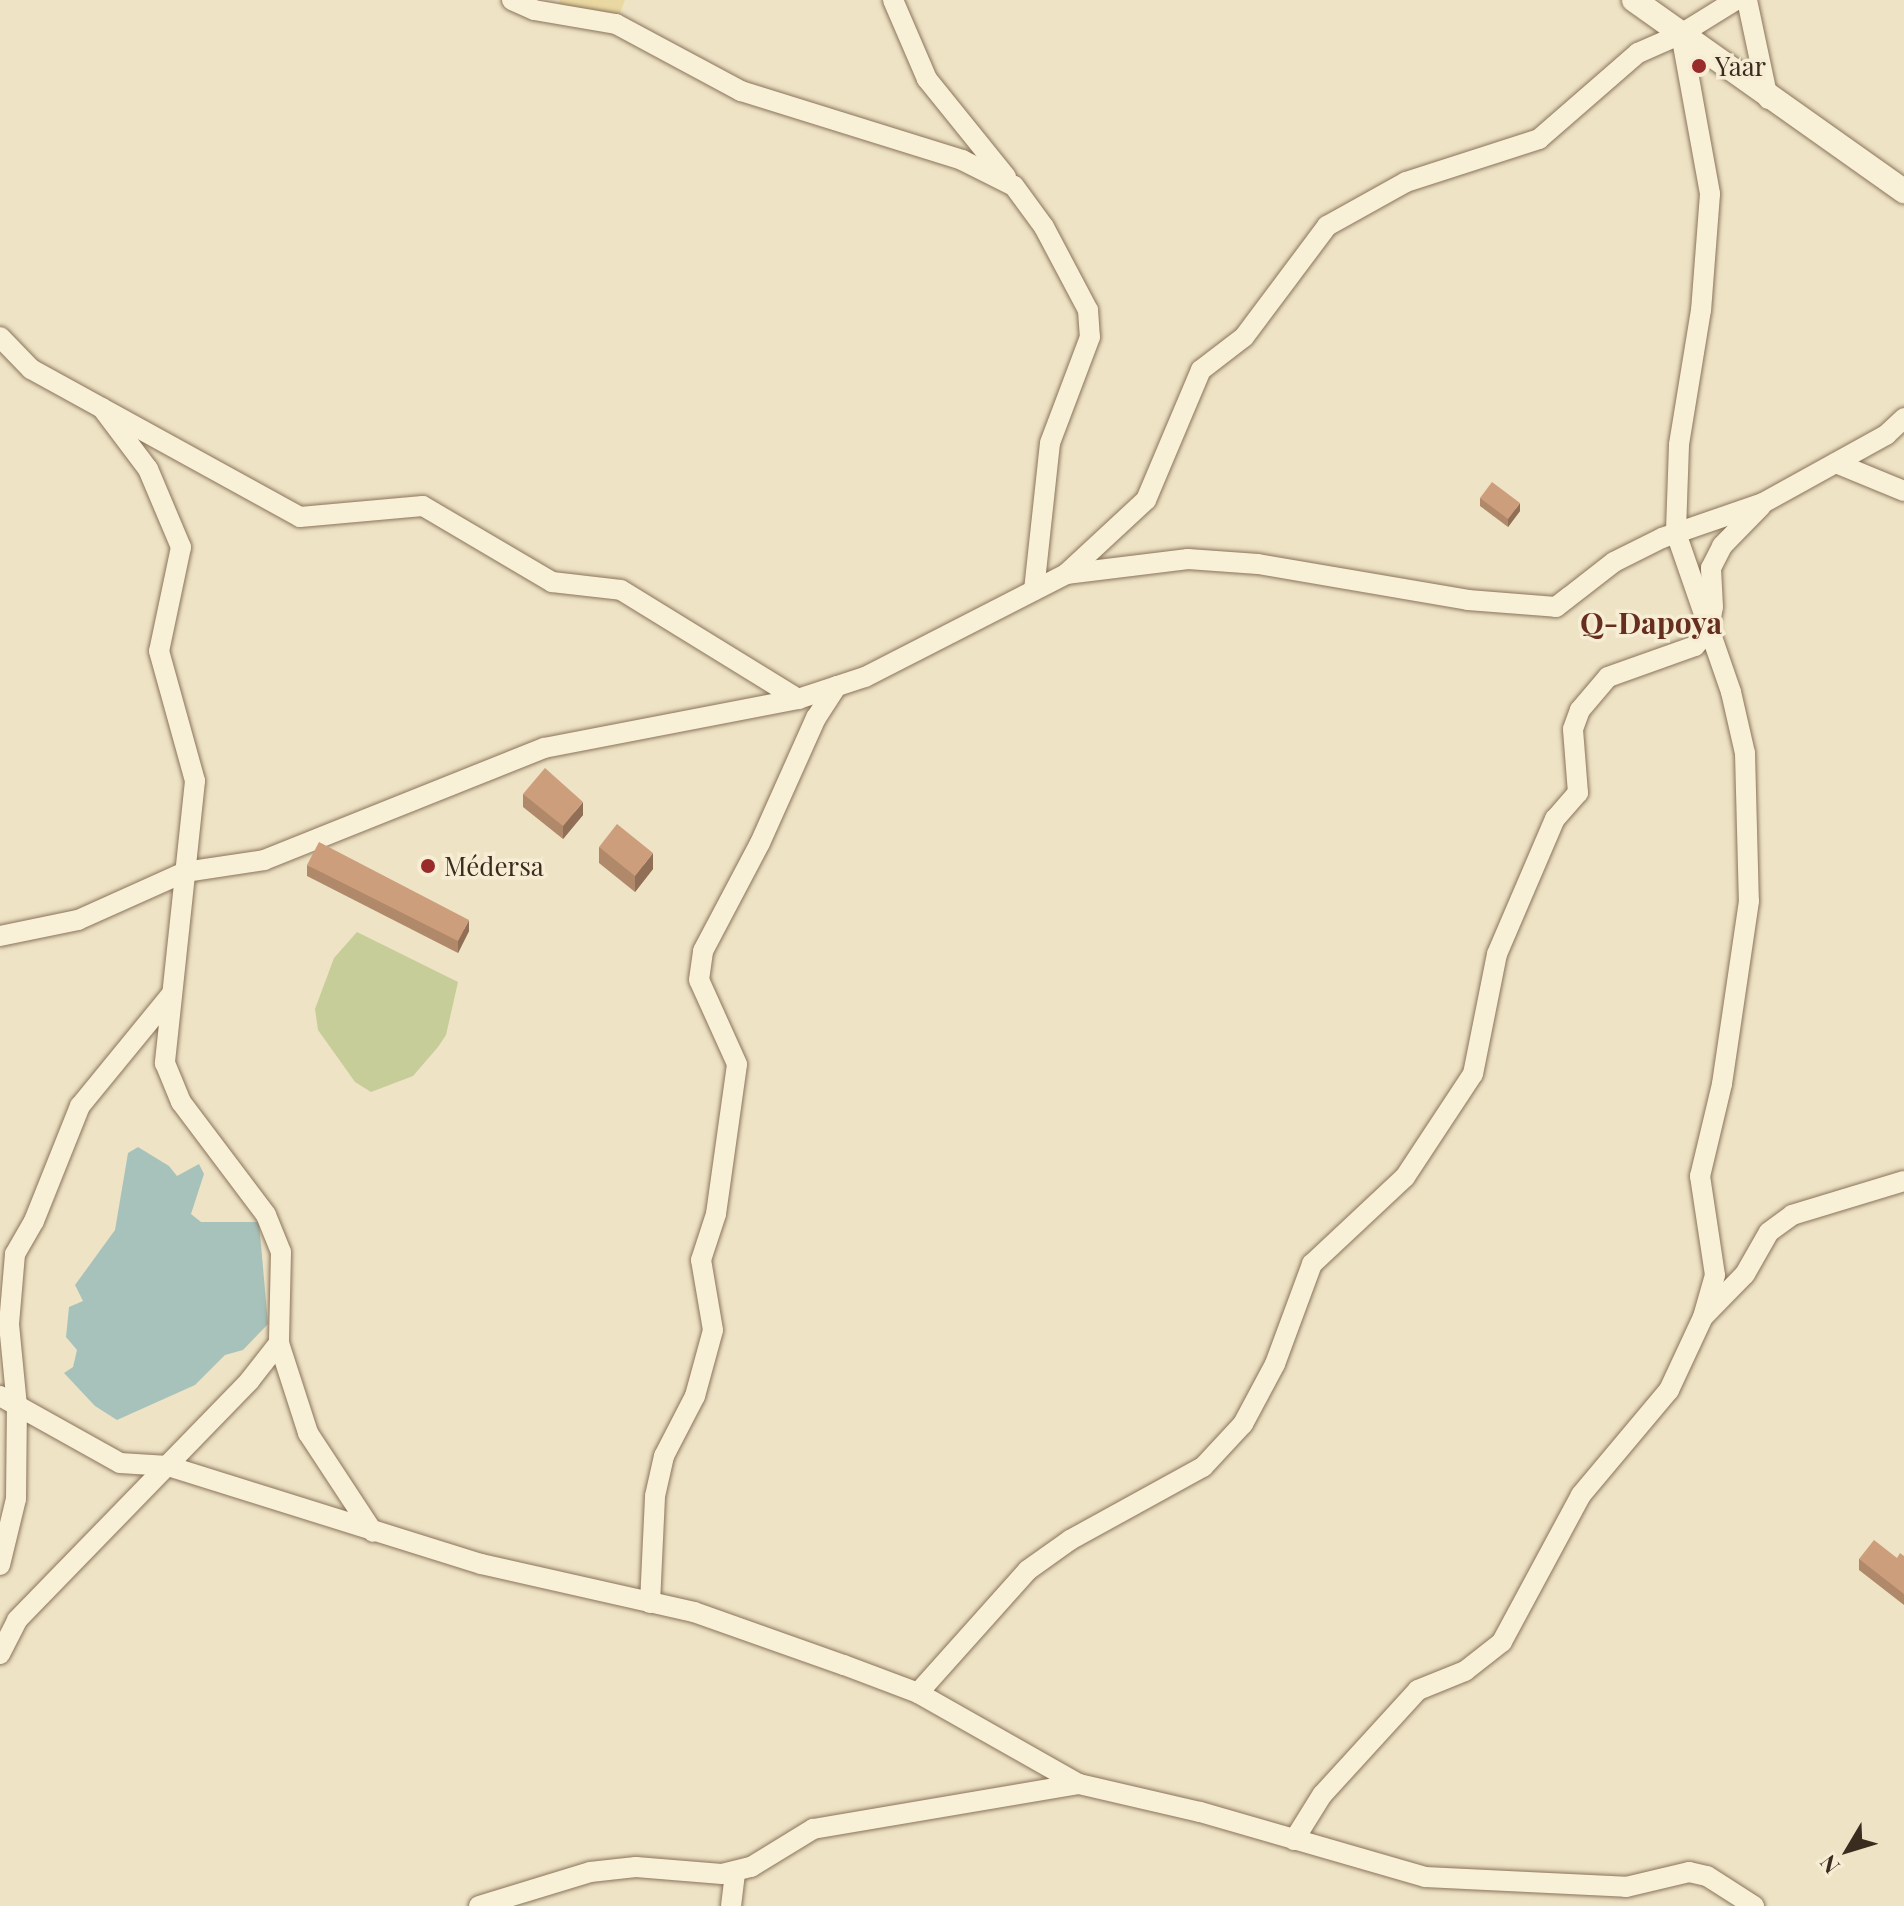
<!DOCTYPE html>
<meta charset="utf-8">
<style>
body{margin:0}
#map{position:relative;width:1904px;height:1906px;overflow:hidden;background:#eee3c5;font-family:"Playfair Display",serif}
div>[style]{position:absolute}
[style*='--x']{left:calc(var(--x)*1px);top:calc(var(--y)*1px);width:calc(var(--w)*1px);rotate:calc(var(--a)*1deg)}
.green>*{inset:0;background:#c6cd98}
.sand>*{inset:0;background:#ead8a2}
.water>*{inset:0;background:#a7c2ba}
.roads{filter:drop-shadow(0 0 2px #8a745b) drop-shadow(0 0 2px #8a745b)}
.minor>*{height:20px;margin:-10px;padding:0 10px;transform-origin:10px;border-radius:10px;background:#f9f0d8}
.tertiary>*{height:24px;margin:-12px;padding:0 12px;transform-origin:12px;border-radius:12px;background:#f9f0d8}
.wall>*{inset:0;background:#b0886a}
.shaded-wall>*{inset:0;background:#906f56}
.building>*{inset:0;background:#cd9e7b}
.dots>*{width:22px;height:22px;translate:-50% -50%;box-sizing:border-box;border:4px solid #f6edd4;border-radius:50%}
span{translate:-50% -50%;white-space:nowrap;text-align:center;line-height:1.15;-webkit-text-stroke:7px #f6edd4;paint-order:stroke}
.poi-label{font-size:26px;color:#3a2c1f}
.left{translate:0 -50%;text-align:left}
.quarter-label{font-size:30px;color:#662e1e;font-weight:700}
.north{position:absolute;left:1808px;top:1810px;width:80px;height:80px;-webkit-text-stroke:6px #f6edd4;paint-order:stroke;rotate:232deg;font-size:22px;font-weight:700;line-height:32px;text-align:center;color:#3a2c1f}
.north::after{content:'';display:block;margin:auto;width:28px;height:36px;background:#3a2c1f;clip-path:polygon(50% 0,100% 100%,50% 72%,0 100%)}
</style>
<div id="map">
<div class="green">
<div style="clip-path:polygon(357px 932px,458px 982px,446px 1035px,438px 1047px,413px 1076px,371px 1092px,355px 1082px,318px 1030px,315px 1009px,334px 958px)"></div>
</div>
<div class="sand">
<div style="clip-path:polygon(560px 0,625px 0,616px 24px,556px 14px)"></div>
</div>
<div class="water">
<div style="clip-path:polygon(138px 1147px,169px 1166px,177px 1176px,199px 1164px,204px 1174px,191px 1214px,201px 1222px,259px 1222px,268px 1324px,243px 1350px,225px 1355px,195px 1385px,117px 1420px,95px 1406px,64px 1373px,73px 1367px,77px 1350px,66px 1337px,69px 1307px,83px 1301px,75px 1285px,115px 1230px,128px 1153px)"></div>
</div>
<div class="roads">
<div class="minor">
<div style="--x:512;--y:0;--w:24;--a:24"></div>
<div style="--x:534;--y:10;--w:83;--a:9.7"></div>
<div style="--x:616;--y:24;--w:142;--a:28.2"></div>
<div style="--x:741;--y:91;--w:232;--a:17.3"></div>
<div style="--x:962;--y:160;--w:58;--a:26.6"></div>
<div style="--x:1014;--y:186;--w:51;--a:53.8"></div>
<div style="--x:1044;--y:227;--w:94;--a:62.1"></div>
<div style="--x:1088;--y:310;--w:27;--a:86"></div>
<div style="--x:1090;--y:337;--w:113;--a:110.7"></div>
<div style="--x:1050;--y:443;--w:148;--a:96.2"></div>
<div style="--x:893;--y:0;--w:86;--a:66.7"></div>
<div style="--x:927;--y:79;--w:126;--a:51.1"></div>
<div style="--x:1747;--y:0;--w:101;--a:78"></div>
<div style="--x:1681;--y:34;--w:65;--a:-31.7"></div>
<div style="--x:0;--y:337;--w:45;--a:45.9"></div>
<div style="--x:31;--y:369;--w:307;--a:28.8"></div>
<div style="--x:300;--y:517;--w:123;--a:-5.1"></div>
<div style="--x:423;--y:506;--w:150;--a:30.5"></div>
<div style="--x:552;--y:582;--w:69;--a:6.6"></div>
<div style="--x:621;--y:590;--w:208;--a:31.6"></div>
<div style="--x:102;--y:408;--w:76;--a:53"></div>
<div style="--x:148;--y:469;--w:85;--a:67.1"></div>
<div style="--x:181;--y:547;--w:106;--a:101.9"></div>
<div style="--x:159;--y:651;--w:135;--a:74.5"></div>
<div style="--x:195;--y:781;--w:284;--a:96.1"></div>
<div style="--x:165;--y:1063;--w:42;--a:67.7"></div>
<div style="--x:181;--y:1102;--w:141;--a:53"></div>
<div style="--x:266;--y:1215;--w:40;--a:68"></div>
<div style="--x:281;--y:1252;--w:91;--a:91.3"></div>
<div style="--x:279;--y:1343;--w:95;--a:72.1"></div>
<div style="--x:308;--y:1433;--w:118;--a:56.7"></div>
<div style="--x:1836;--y:463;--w:74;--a:22.4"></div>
<div style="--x:1066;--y:574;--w:109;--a:-42.8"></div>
<div style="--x:1146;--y:500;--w:141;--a:-67.1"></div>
<div style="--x:1201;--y:370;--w:54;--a:-37.5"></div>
<div style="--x:1244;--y:337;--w:139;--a:-53.2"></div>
<div style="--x:1327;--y:226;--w:90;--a:-29.1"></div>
<div style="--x:1406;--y:182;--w:140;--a:-17.9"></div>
<div style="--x:1539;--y:139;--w:131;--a:-41"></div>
<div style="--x:1638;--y:53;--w:47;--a:-23.8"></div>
<div style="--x:1681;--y:34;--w:163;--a:79.7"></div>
<div style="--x:1710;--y:194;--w:116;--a:94.4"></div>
<div style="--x:1701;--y:310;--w:137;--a:99.3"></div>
<div style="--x:1679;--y:445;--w:88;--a:92"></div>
<div style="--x:1676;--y:533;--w:168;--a:70.9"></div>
<div style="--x:1731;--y:692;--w:63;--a:77.1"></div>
<div style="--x:1745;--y:753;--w:148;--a:88.5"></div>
<div style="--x:1749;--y:901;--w:185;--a:98.4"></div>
<div style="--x:1722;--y:1084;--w:95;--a:103.4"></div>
<div style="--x:1700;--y:1176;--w:100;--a:81.4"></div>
<div style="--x:1715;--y:1275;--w:44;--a:105.9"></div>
<div style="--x:1703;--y:1317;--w:81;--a:115"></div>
<div style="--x:1669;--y:1390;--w:137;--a:130"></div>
<div style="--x:1581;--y:1495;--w:167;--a:118.3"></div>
<div style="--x:1502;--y:1642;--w:47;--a:141.9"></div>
<div style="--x:1465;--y:1671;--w:51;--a:158"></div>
<div style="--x:1418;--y:1690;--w:142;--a:132.4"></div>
<div style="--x:1322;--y:1795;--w:53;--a:121.9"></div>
<div style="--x:0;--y:936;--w:80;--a:-11.6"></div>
<div style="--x:78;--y:920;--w:117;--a:-24.2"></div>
<div style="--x:185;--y:872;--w:80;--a:-8.6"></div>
<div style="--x:264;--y:860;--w:302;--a:-21.8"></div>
<div style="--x:544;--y:748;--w:259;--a:-10.9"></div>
<div style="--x:798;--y:699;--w:71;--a:-18.2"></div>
<div style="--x:865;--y:677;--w:226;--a:-27.1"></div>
<div style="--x:1066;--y:574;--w:123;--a:-7"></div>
<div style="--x:1188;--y:559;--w:70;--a:4.1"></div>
<div style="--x:1258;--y:564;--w:213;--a:9.7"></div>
<div style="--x:1468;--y:600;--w:88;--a:4.5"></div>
<div style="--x:1556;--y:607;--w:73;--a:-37.8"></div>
<div style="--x:1614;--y:562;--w:54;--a:-26.6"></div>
<div style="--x:1662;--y:538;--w:107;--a:-19.1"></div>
<div style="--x:1763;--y:503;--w:141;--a:-28.9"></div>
<div style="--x:1886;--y:435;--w:25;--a:-43"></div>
<div style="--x:1705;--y:1315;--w:57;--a:-45.7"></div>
<div style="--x:1745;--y:1274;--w:48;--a:-60.3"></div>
<div style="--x:1769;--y:1232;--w:29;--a:-36"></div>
<div style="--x:1792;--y:1215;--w:117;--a:-16.9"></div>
<div style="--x:0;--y:1396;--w:137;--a:29.2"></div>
<div style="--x:120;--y:1463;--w:48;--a:3.6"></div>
<div style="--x:168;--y:1466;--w:328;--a:17.4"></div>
<div style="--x:481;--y:1564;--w:218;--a:12.7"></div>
<div style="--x:694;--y:1612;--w:159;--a:19.5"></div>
<div style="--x:844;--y:1665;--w:79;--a:20.7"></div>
<div style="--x:918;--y:1693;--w:185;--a:29.5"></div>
<div style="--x:0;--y:1565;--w:68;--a:-76.4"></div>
<div style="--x:16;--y:1499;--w:93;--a:-89.4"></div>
<div style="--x:17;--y:1406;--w:82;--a:-95.6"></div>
<div style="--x:9;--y:1324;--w:70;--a:-85.1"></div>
<div style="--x:15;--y:1254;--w:38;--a:-60"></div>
<div style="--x:34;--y:1221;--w:124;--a:-68.2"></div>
<div style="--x:80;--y:1106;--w:142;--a:-50.7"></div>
<div style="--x:650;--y:1603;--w:107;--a:-87.3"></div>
<div style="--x:655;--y:1496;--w:41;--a:-77.3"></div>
<div style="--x:664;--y:1456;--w:68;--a:-62.7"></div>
<div style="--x:695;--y:1396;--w:68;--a:-74.7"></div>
<div style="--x:713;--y:1330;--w:71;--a:-99.7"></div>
<div style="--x:701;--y:1260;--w:48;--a:-71.9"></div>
<div style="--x:716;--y:1214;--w:151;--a:-82"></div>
<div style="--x:737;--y:1064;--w:92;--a:-114.3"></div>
<div style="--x:699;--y:980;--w:29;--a:-82"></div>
<div style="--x:703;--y:951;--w:122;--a:-62.2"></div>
<div style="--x:760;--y:843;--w:137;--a:-65.9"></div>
<div style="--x:816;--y:718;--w:38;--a:-57"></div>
<div style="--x:0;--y:1654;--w:38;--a:-63"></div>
<div style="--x:17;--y:1620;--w:334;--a:-45.8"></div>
<div style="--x:250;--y:1380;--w:47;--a:-51.9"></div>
<div style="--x:918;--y:1693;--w:165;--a:-48.2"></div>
<div style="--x:1028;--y:1570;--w:52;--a:-35.5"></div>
<div style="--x:1070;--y:1540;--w:152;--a:-28.8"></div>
<div style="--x:1203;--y:1467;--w:59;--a:-47.1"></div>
<div style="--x:1243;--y:1424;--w:68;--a:-61.9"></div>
<div style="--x:1275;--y:1364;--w:107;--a:-69.7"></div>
<div style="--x:1312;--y:1264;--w:127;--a:-43.1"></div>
<div style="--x:1405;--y:1177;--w:123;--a:-56.6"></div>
<div style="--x:1473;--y:1074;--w:122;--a:-78.7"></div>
<div style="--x:1497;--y:954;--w:147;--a:-66.8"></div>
<div style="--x:1555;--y:819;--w:35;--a:-49"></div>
<div style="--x:1578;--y:793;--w:64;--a:-94.5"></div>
<div style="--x:1573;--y:729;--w:20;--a:-70"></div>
<div style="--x:1580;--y:710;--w:43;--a:-49.7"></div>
<div style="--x:1608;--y:677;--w:92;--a:-19.6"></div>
<div style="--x:1695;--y:646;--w:22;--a:-51"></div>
<div style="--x:1709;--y:629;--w:22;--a:-80"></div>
<div style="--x:1713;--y:607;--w:39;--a:-93"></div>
<div style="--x:1711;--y:568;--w:25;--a:-63"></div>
<div style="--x:1722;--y:546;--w:56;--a:-45.7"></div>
<div style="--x:479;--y:1906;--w:116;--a:-17"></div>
<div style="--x:590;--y:1872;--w:46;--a:-6.2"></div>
<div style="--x:636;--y:1867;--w:86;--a:4.7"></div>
<div style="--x:722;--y:1874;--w:30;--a:-14"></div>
<div style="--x:751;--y:1867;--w:73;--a:-31.5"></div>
<div style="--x:813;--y:1829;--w:270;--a:-9.6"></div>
<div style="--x:1079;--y:1784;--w:124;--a:13"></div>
<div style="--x:1200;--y:1812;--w:234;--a:16.1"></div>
<div style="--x:1425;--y:1877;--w:201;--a:2.8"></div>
<div style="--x:1626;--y:1887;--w:65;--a:-13.4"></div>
<div style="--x:1689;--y:1872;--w:18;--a:13"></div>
<div style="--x:1707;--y:1876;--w:56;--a:32.6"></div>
<div style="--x:731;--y:1906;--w:35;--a:-83"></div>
</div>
<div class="tertiary">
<div style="--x:1634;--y:0;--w:331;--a:35.3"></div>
</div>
</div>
<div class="wall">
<div style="clip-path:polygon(1480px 498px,1520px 511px,1508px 527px,1480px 506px)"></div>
<div style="clip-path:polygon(523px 794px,583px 815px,563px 839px,523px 807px)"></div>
<div style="clip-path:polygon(599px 847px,653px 869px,635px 892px,599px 863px)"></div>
<div style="clip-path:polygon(307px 865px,469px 931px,458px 953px,307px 876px)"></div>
<div style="clip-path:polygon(1904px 1556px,1904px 1605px,1859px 1570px,1859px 1559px,1897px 1558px)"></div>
</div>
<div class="shaded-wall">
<div style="clip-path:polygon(1520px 503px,1520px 511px,1508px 527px,1508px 519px)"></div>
<div style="clip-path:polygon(583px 802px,583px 815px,563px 839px,563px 826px)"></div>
<div style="clip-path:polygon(653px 853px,653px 869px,635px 892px,635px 876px)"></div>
<div style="clip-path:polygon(469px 920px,469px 931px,458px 953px,458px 941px)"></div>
</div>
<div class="building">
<div style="clip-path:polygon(1492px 482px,1520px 503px,1508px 519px,1480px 498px)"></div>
<div style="clip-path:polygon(545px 768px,583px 802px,563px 826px,523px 794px)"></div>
<div style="clip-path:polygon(617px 824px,653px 853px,635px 876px,599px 847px)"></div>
<div style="clip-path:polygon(319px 842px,469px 920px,458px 941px,307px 865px)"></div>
<div style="clip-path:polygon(1874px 1540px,1897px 1558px,1900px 1553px,1904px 1556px,1904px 1594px,1859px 1559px)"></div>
</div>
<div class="dots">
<div style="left:1699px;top:66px;background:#992b2a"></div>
<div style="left:428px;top:866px;background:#992b2a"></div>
</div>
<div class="poi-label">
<span class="left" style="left:1715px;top:66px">Yaar</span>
<span class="left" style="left:444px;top:866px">Médersa</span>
</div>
<div class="quarter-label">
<span style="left:1651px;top:622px">Q-Dapoya</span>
</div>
<div class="north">N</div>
</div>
